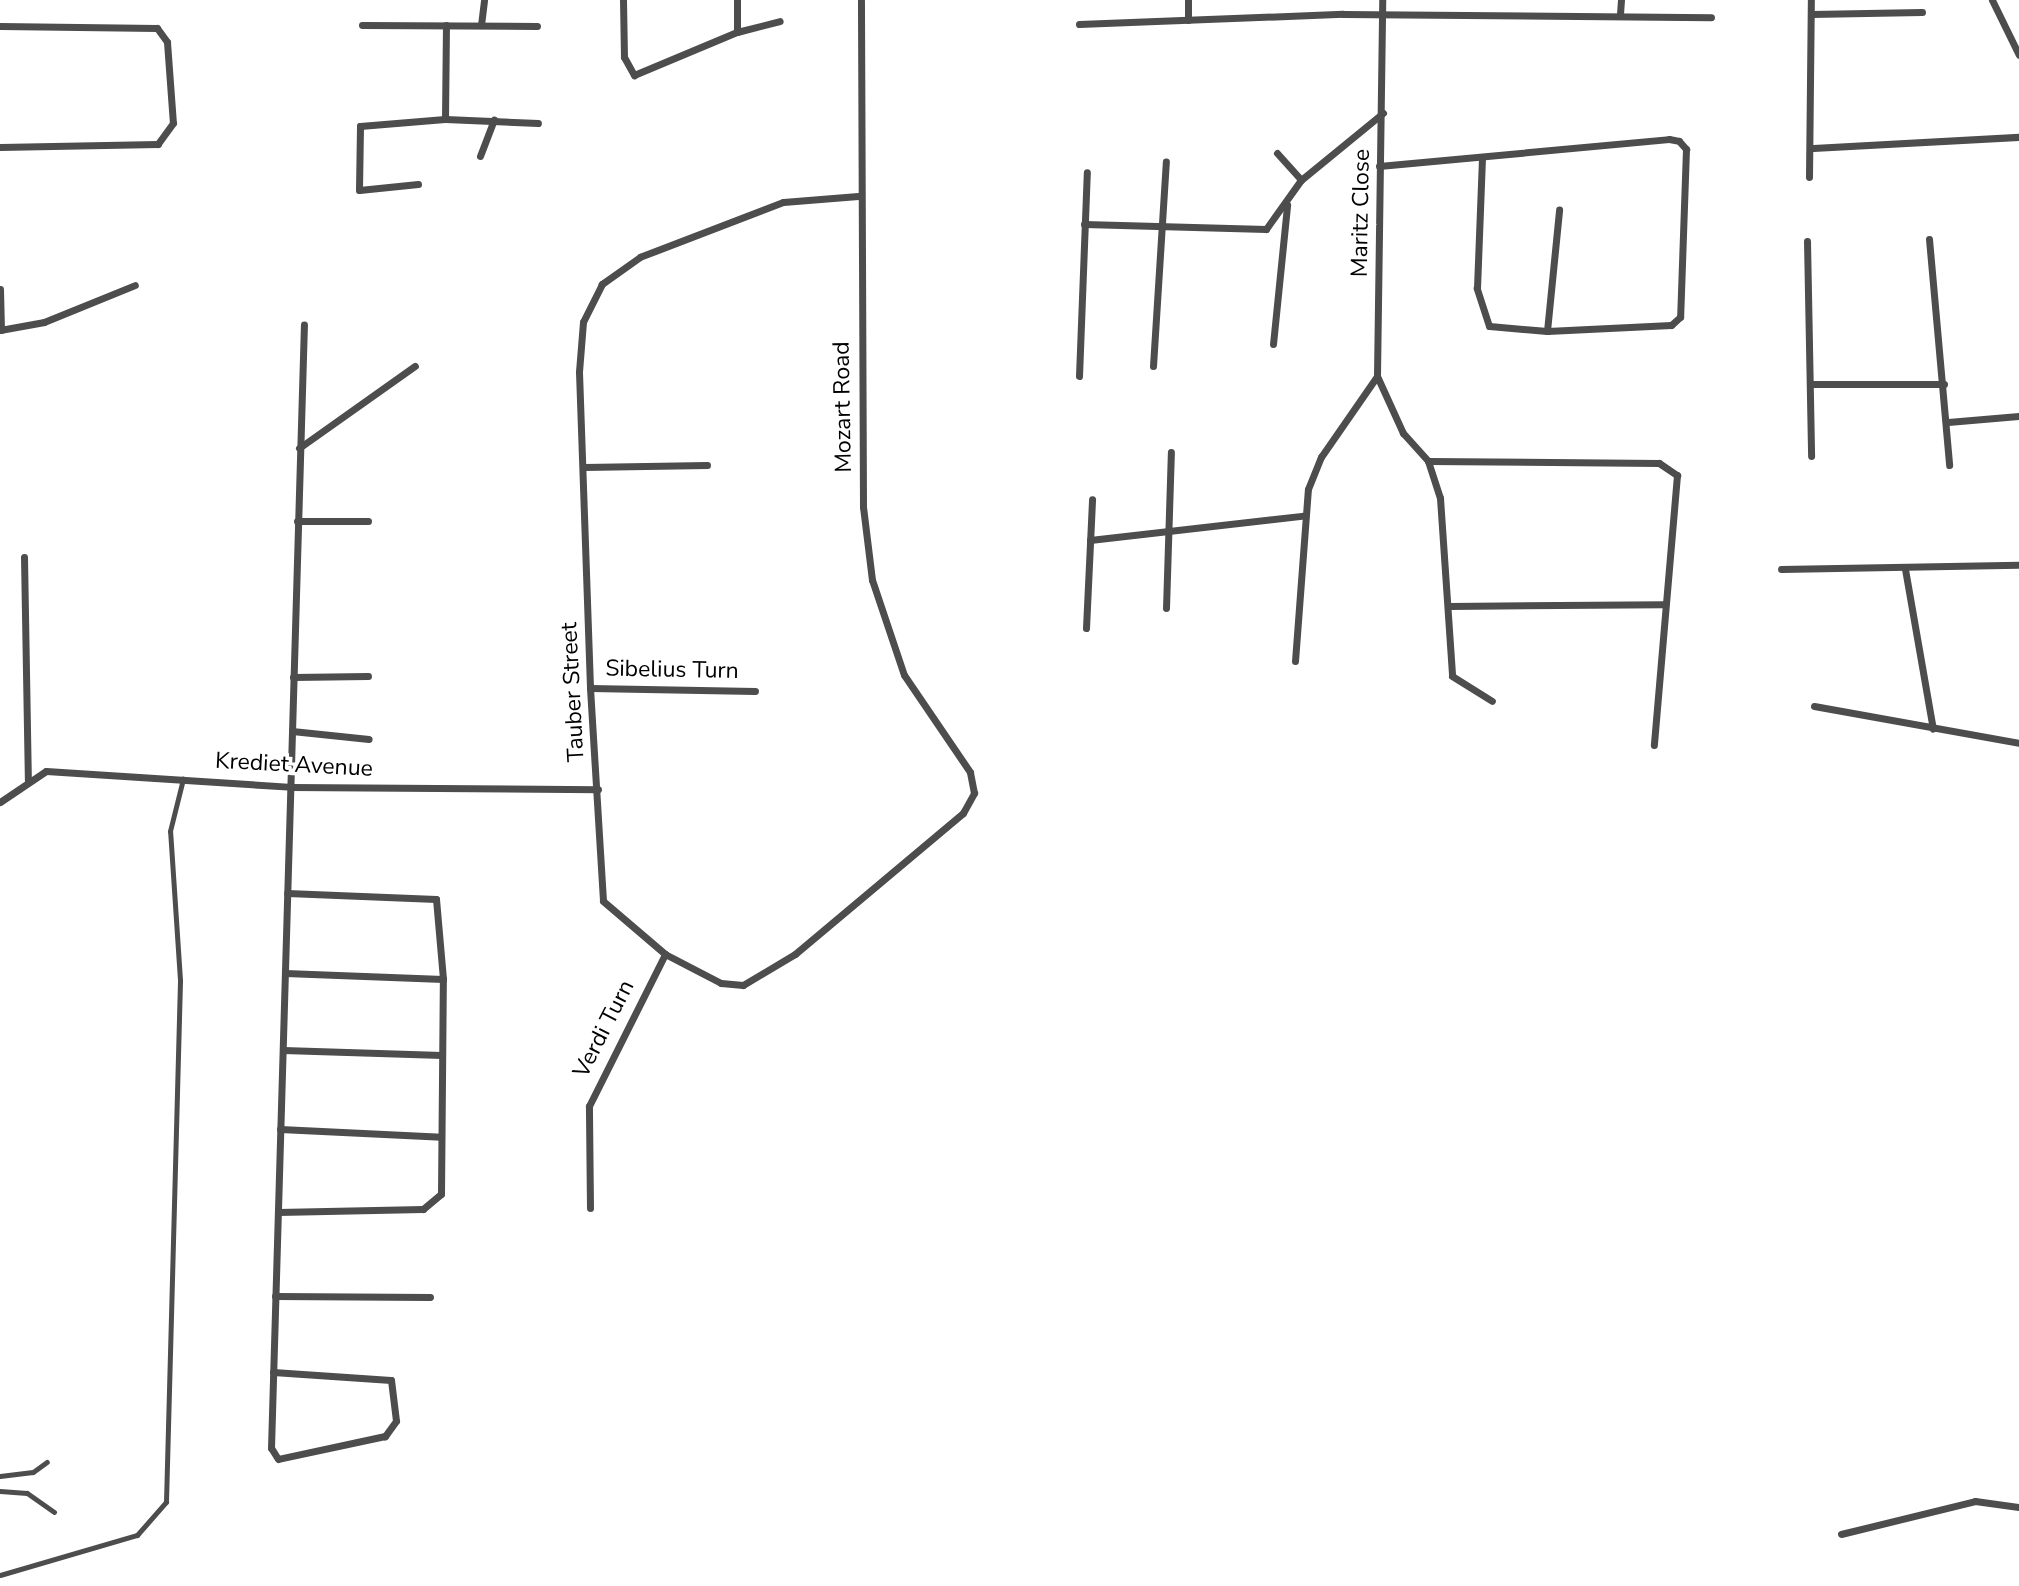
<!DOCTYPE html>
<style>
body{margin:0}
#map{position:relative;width:2019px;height:1586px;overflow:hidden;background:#fff;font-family:"Nunito Sans",sans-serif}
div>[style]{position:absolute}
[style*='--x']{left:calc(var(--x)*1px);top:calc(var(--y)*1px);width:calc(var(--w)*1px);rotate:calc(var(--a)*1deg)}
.service>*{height:5px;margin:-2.5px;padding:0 2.5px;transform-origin:2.5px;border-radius:2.5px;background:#4d4d4d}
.minor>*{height:7px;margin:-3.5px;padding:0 3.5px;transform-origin:3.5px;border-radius:3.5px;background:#4d4d4d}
span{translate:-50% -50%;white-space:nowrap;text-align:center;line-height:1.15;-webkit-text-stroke:7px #fff;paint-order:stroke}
.street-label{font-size:23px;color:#000}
</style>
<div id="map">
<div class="service">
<div style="--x:0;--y:1476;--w:33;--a:-7"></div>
<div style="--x:33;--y:1472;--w:17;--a:-36"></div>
<div style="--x:0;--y:1491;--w:27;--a:4"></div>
<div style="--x:27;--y:1493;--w:33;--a:35"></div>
<div style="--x:0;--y:1575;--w:143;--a:-16.3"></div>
<div style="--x:137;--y:1535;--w:44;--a:-48.7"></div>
<div style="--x:166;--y:1502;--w:522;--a:-88.46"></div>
<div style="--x:180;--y:980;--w:149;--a:-93.8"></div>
<div style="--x:170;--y:831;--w:54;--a:-76"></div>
</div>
<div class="minor">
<div style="--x:623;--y:0;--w:57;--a:89"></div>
<div style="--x:624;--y:57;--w:21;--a:61"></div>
<div style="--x:634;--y:75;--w:112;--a:-22.7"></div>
<div style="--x:737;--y:32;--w:44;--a:-14.3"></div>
<div style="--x:1992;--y:0;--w:61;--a:63.9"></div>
<div style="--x:1620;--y:14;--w:14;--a:-86"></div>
<div style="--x:1811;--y:14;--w:111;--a:-1"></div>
<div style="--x:1188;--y:20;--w:20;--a:-90"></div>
<div style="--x:1079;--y:24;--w:264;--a:-2.2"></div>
<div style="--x:1343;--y:14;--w:368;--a:0.5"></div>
<div style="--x:362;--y:25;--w:175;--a:0.3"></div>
<div style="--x:481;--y:25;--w:25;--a:-83"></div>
<div style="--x:0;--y:26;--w:157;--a:0.7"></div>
<div style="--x:157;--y:28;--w:17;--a:54"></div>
<div style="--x:167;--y:42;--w:81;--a:85.8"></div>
<div style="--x:173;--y:123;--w:26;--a:126"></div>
<div style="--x:158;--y:144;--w:158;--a:178.9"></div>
<div style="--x:737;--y:32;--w:32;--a:-90"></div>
<div style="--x:445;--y:119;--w:94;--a:-89.4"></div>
<div style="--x:1813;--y:148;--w:206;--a:-3.1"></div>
<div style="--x:1277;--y:153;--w:36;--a:48"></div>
<div style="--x:480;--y:156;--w:39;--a:-69"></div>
<div style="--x:1379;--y:166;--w:291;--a:-5.3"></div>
<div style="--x:1669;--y:139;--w:10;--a:11"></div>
<div style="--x:1679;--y:141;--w:11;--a:49"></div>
<div style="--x:1686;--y:149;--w:168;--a:92"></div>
<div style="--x:1680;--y:317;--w:12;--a:138"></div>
<div style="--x:1671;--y:325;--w:124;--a:177.2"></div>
<div style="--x:1547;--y:331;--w:58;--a:-175.1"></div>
<div style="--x:1489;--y:326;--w:40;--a:-108"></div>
<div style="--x:1477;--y:288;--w:131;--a:-87.8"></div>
<div style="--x:1809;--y:177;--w:177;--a:-89.4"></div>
<div style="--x:418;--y:184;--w:59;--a:174.2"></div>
<div style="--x:359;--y:190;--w:64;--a:-89.1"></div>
<div style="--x:360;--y:126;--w:85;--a:-4.7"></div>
<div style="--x:445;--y:119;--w:93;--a:2.5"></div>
<div style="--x:858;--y:196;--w:75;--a:175.4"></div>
<div style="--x:783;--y:202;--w:153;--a:159"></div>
<div style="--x:640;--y:257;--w:47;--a:144.6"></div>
<div style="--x:602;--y:284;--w:42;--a:116.6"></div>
<div style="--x:583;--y:322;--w:50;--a:94.6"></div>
<div style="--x:579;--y:372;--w:316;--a:88"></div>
<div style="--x:590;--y:688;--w:213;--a:86.5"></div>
<div style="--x:603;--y:901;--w:82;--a:40.5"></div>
<div style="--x:665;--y:954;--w:63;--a:27.4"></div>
<div style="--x:721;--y:983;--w:22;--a:5"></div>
<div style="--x:743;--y:985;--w:61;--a:-30.8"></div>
<div style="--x:795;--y:954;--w:219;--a:-40"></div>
<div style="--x:963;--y:813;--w:23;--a:-61"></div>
<div style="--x:974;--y:793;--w:21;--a:-101"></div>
<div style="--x:970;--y:772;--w:117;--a:-124.2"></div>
<div style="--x:904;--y:675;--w:100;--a:-108.6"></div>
<div style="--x:872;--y:580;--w:74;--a:-97"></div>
<div style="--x:863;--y:507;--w:507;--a:-90.23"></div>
<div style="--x:1084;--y:224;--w:182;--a:1.6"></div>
<div style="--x:1266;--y:229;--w:60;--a:-54.5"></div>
<div style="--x:1301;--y:180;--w:106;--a:-39.3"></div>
<div style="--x:1929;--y:239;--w:227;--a:84.9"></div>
<div style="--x:1807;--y:241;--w:215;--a:88.9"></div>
<div style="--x:0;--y:289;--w:41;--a:88.6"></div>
<div style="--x:0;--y:330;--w:45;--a:-10.3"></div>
<div style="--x:44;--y:322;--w:98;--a:-22.1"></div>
<div style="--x:1547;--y:331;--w:122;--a:-84.3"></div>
<div style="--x:1273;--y:344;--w:140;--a:-84.2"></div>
<div style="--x:1153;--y:366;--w:205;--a:-86.4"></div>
<div style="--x:1079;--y:376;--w:204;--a:-87.8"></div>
<div style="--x:1377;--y:376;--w:63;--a:65.5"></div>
<div style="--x:1403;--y:433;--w:38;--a:48"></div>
<div style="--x:1428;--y:461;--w:39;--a:72"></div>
<div style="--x:1440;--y:498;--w:178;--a:86.1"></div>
<div style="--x:1452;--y:676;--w:47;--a:32"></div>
<div style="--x:1811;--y:384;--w:133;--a:0"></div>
<div style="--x:1948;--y:422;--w:71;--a:-4.8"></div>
<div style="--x:299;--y:448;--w:142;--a:-35.3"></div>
<div style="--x:1428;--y:461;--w:231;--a:0.5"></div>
<div style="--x:1659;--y:463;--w:22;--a:34"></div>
<div style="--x:1677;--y:475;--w:271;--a:94.9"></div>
<div style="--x:584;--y:467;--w:123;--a:-0.9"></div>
<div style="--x:297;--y:521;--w:71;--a:0"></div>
<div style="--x:1090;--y:540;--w:213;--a:-6.5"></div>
<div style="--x:24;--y:557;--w:223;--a:89"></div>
<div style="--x:1781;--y:569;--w:238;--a:-1"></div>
<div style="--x:1905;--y:569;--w:162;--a:80.1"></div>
<div style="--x:1449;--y:606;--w:214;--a:-0.5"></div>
<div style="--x:1166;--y:608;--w:156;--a:-88.2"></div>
<div style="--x:1086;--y:628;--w:129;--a:-87.3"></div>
<div style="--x:1295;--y:661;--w:172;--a:-85.7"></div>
<div style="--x:1308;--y:489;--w:35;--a:-68"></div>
<div style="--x:1321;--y:457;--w:98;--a:-55.3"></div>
<div style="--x:1377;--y:376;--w:376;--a:-89.2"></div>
<div style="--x:293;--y:677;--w:75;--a:-0.8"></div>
<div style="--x:590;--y:688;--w:165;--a:1"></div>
<div style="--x:1814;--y:706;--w:208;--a:10.2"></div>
<div style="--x:292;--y:731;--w:77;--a:5.9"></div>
<div style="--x:0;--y:802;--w:55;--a:-34"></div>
<div style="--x:46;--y:771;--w:246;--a:3.7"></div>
<div style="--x:291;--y:787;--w:307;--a:0.4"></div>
<div style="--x:285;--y:973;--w:158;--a:2.2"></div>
<div style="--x:283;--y:1050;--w:159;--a:1.8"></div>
<div style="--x:280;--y:1129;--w:161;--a:2.8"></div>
<div style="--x:590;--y:1208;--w:102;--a:-90.6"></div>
<div style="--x:589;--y:1106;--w:170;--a:-63.4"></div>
<div style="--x:278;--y:1212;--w:145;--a:-1.2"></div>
<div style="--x:423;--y:1209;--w:23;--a:-40"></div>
<div style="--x:441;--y:1194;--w:215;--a:-89.5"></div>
<div style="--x:443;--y:979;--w:80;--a:-95"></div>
<div style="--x:436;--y:899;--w:149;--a:-177.7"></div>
<div style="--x:275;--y:1296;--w:155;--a:0.4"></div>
<div style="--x:273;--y:1372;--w:118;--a:3.9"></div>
<div style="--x:391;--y:1380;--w:41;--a:83"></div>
<div style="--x:396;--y:1421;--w:19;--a:126"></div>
<div style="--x:385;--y:1436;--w:109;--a:167.9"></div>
<div style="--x:278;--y:1459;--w:13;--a:-122"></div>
<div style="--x:271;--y:1448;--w:1124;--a:-88.32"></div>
<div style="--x:1841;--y:1534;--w:138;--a:-13.8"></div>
<div style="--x:1975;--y:1501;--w:44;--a:7.8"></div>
</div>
<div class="street-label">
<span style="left:1361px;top:213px;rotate:-89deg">Maritz Close</span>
<span style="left:843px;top:407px;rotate:-91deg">Mozart Road</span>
<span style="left:672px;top:670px;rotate:1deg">Sibelius Turn</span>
<span style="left:573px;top:692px;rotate:-93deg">Tauber Street</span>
<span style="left:294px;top:765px;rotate:3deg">Krediet Avenue</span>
<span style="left:604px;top:1029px;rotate:-63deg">Verdi Turn</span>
</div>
</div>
